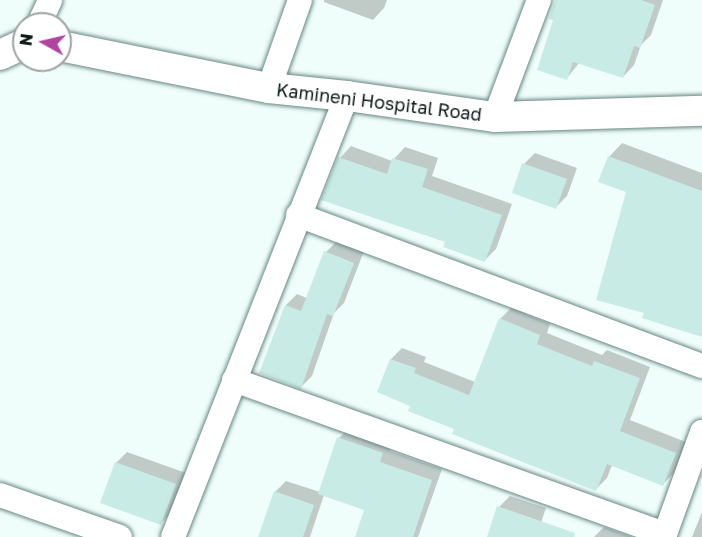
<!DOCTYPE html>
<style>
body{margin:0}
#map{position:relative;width:702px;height:537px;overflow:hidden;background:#f0fefb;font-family:"Golos Text",sans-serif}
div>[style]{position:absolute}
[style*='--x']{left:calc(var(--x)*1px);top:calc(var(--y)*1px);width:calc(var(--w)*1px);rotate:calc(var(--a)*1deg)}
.shadow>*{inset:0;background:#0003}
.building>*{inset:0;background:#c9ebe5}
.roads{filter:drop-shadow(0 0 2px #678782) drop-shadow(0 0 2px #678782)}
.minor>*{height:24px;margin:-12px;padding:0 12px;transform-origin:12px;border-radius:12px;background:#fff}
.tertiary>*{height:30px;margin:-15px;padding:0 15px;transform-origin:15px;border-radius:15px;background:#fff}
span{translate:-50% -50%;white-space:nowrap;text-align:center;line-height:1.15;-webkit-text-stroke:4.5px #fff;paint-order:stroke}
.street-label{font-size:18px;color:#0c1917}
.north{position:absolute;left:12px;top:12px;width:60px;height:60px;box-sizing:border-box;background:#fff;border:2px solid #9ea3a2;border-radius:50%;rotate:278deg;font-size:16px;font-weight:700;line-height:24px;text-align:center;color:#0c1917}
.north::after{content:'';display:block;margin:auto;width:21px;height:27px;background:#b143a1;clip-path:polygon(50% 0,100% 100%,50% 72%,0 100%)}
</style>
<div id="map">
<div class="shadow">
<div style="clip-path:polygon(324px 0,387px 0,384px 8px,373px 20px,324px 2px)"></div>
<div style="clip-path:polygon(556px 0,663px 0,651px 35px,641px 45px,634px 65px,623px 77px,579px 63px,567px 78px,554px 19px)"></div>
<div style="clip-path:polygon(622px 143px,702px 173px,702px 335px,646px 312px,627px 191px,609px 157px)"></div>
<div style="clip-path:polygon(351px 146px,392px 161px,405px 147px,438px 158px,432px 176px,512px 204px,496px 249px,485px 260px,447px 241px,340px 158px)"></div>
<div style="clip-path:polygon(535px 153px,577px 168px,567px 196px,556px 207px,524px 164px)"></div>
<div style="clip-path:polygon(337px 241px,364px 251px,344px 303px,334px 313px,312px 376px,301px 387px,286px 305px,297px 294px,307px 298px,326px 252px)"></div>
<div style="clip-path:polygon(511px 308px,550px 324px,547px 333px,602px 355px,607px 350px,650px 367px,630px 420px,686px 442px,674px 473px,663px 484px,612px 465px,607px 478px,596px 489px,379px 392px,391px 359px,402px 348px,426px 357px,424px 362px,475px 382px,500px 319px)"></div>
<div style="clip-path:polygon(350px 427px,393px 442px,390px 451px,442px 469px,418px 537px,357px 537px,366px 509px,324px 495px,310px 537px,260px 537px,275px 492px,286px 481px,320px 492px,339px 438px)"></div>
<div style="clip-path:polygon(127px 452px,186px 473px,172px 512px,161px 523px,116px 463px)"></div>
<div style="clip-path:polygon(510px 496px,546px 508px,536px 537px,489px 537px,499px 507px)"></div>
<div style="clip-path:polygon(702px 512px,702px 537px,692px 537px)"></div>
<div style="clip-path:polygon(604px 527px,632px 537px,594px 537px)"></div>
</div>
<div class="building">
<div style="clip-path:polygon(555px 0,641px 0,655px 5px,640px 48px,634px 46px,623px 78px,573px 62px,567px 80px,537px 70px,553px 20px,549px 19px)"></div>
<div style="clip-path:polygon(608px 156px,702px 191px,702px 337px,642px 318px,644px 313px,596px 300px,626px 192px,598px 182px)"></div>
<div style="clip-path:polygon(338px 157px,387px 174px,392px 158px,428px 169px,422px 187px,502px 215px,485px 262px,443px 247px,445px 242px,321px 200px)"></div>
<div style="clip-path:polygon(522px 163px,567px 179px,556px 209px,512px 193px)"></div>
<div style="clip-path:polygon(324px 251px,354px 263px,333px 316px,327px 314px,301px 389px,259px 373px,285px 305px,301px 311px)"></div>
<div style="clip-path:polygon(499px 318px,540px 335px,537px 344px,592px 366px,594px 361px,640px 378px,620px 431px,676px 453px,663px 486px,607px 464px,596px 491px,452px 434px,454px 429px,408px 411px,410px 406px,377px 392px,390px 359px,416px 368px,414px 373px,469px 395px)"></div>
<div style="clip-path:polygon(337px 437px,383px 453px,380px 462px,432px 480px,413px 537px,355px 537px,364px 510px,318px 494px)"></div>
<div style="clip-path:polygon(115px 462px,176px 484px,161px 525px,100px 503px)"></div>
<div style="clip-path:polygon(274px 491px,314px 505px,303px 537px,258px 537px)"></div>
<div style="clip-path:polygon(497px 506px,575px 533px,574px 537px,487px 537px)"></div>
</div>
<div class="roads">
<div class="minor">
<div style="--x:39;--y:24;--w:26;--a:-65"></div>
<div style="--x:269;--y:88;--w:93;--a:-70.6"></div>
<div style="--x:495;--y:117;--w:125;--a:-69.4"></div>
<div style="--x:298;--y:215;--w:431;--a:20.5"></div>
<div style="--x:234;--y:380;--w:458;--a:19.7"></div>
<div style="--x:0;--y:495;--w:127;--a:19.3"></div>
<div style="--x:173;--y:537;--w:474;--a:-68.5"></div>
<div style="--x:664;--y:537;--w:112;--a:-70.1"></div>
</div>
<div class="tertiary">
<div style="--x:60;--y:46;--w:213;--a:11.4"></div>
<div style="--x:269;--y:88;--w:78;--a:5.9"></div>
<div style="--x:347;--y:96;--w:149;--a:8.1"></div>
<div style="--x:495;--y:117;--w:207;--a:-1.7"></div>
<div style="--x:0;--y:55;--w:26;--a:-25"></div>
</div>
</div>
<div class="street-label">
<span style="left:379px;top:102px;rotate:7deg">Kamineni Hospital Road</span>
</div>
<div class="north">N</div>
</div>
